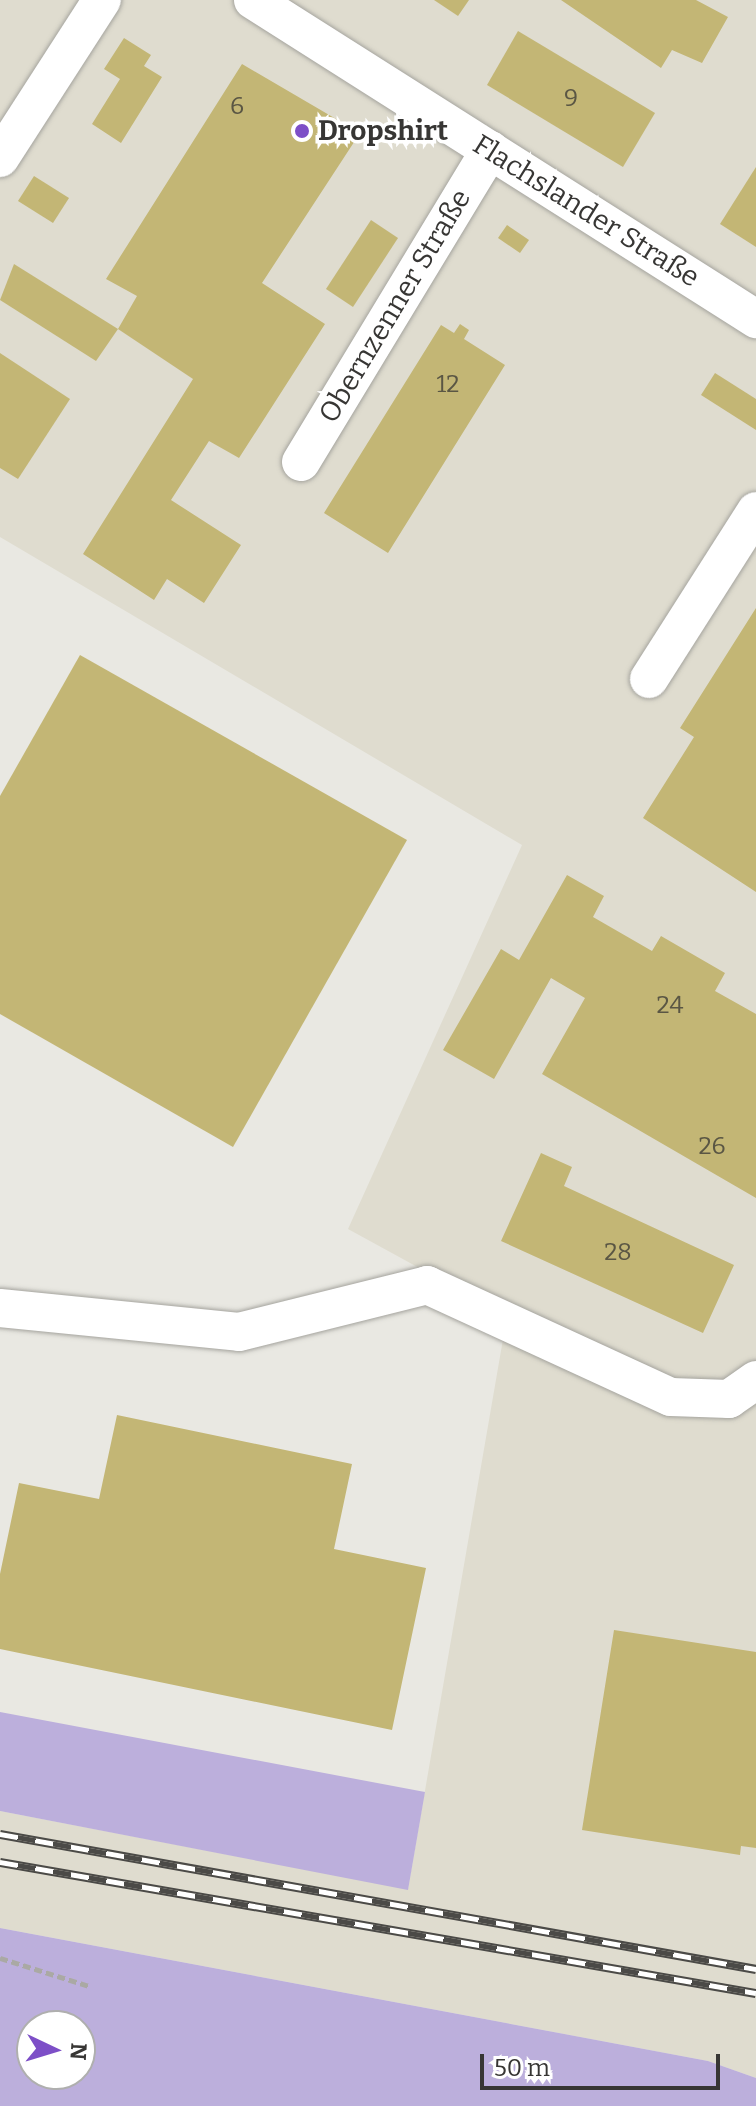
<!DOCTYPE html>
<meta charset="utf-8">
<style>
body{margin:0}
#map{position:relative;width:756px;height:2106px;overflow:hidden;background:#e9e8e2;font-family:Bitter,serif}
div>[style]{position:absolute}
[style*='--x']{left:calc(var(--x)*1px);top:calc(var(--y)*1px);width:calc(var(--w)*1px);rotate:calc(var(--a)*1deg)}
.built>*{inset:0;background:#dfdccf}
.green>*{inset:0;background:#bcafdc}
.building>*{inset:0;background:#c3b675}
.path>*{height:5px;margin-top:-2.5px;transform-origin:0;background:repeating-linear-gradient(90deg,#aaa9a4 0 8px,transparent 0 12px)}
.roads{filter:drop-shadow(0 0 2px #a5a49e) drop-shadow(0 0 2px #a5a49e)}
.minor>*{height:38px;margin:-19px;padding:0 19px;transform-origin:19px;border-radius:19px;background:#fff}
.rail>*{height:9px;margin-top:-4.5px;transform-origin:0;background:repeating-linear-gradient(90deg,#fff 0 18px,#4b4a47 0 36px);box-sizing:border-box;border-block:2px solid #4b4a47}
.dots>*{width:22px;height:22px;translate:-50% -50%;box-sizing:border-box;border:4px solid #fff;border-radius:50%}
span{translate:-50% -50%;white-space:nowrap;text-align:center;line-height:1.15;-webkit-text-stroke:7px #fff;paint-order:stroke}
.number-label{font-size:24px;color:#5a5644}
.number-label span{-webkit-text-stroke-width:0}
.poi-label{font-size:28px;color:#373634;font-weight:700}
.left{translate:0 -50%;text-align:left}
.street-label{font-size:28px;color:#373634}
.north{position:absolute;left:16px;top:2010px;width:80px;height:80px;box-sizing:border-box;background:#fff;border:2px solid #afafae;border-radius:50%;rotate:94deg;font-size:22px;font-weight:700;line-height:32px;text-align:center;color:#373634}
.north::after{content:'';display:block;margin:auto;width:28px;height:36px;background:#7d4fc7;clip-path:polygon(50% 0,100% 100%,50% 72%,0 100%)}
.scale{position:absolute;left:480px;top:2054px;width:240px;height:36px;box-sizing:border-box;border:4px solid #373634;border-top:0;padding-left:10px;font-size:24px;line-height:28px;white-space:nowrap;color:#373634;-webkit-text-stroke:6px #fff;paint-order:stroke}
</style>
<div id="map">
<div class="built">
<div style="clip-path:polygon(0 0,756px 0,756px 2078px,708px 2061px,0 1928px,0 1811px,408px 1889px,507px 1316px,348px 1229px,522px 845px,0 537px)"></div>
</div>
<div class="green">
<div style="clip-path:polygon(0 1712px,425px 1792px,408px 1890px,0 1811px)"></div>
<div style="clip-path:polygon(evenodd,0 1928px,708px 2061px,756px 2078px,756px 2106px,0 2106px,0 1928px,32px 2026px,80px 2026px,80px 2074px,32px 2074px,32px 2026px)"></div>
</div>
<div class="building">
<div style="clip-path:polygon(434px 0,469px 0,458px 16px)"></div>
<div style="clip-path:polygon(561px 0,696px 0,728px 17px,702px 63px,672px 50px,661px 68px)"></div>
<div style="clip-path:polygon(518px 31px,655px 113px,623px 167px,487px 85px)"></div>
<div style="clip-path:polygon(124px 38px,151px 55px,144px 66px,162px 77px,121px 143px,92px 124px,120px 79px,104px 69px)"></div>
<div style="clip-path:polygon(242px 64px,360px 133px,262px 283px,325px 324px,239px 458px,209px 441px,171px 500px,241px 545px,204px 603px,167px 579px,154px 600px,83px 554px,193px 379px,118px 329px,137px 296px,106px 279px)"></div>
<div style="clip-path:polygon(756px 167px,756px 247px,720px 224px)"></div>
<div style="clip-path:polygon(34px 176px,69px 198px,53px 223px,18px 201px)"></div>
<div style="clip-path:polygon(371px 220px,398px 238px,353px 307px,326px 289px)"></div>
<div style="clip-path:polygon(507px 225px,529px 240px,520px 253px,498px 238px)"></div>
<div style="clip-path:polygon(14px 264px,118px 329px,96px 361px,0 300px)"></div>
<div style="clip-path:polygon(460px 324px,469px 330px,464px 339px,505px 365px,388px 553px,324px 513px,441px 325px,454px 333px)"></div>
<div style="clip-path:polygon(0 353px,70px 399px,18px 479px,0 468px)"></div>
<div style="clip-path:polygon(715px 373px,756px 399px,756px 430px,701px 395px)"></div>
<div style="clip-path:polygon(756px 608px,756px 892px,643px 818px,694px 737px,680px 728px)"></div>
<div style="clip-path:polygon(80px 655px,407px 840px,233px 1147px,0 1014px,0 796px)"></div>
<div style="clip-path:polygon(567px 875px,604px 896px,593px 917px,652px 951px,661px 936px,725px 973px,715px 991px,756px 1014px,756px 1198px,542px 1074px,585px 998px,551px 978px,494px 1079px,443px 1050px,501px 949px,519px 960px)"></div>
<div style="clip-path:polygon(541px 1153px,572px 1167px,564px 1186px,734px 1265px,703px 1333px,501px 1241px)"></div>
<div style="clip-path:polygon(117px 1415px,352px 1464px,334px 1549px,426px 1568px,392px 1730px,0 1649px,0 1574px,19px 1483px,99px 1499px)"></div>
<div style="clip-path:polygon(614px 1630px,756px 1652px,756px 1848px,741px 1846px,740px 1855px,582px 1830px)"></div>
</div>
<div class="path">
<div style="--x:0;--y:1958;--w:93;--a:17.5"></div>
</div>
<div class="roads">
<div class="minor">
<div style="--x:253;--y:0;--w:596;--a:32.38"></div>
<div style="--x:0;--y:158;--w:188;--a:-57.2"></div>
<div style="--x:301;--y:462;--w:365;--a:-58.8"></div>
<div style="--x:649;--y:679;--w:199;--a:-57.5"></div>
<div style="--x:0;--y:1308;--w:240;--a:5.7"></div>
<div style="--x:239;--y:1332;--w:194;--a:-14"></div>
<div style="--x:427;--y:1285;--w:268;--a:24.7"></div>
<div style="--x:671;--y:1397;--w:58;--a:2"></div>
<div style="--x:729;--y:1399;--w:33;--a:-35"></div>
</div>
</div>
<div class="rail">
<div style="--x:0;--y:1834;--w:768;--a:10.12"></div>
<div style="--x:0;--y:1862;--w:767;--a:9.83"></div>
</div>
<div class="dots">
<div style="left:302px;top:131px;background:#7d4fc7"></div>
</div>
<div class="number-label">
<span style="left:571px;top:99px">9</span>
<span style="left:237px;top:107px">6</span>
<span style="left:448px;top:385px">12</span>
<span style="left:670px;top:1006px">24</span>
<span style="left:712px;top:1147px">26</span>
<span style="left:618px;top:1253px">28</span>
</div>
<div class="poi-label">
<span class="left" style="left:318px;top:131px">Dropshirt</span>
</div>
<div class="street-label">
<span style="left:586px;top:211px;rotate:32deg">Flachslander Straße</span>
<span style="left:395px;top:306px;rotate:-59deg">Obernzenner Straße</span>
</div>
<div class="north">N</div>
<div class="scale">50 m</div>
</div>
